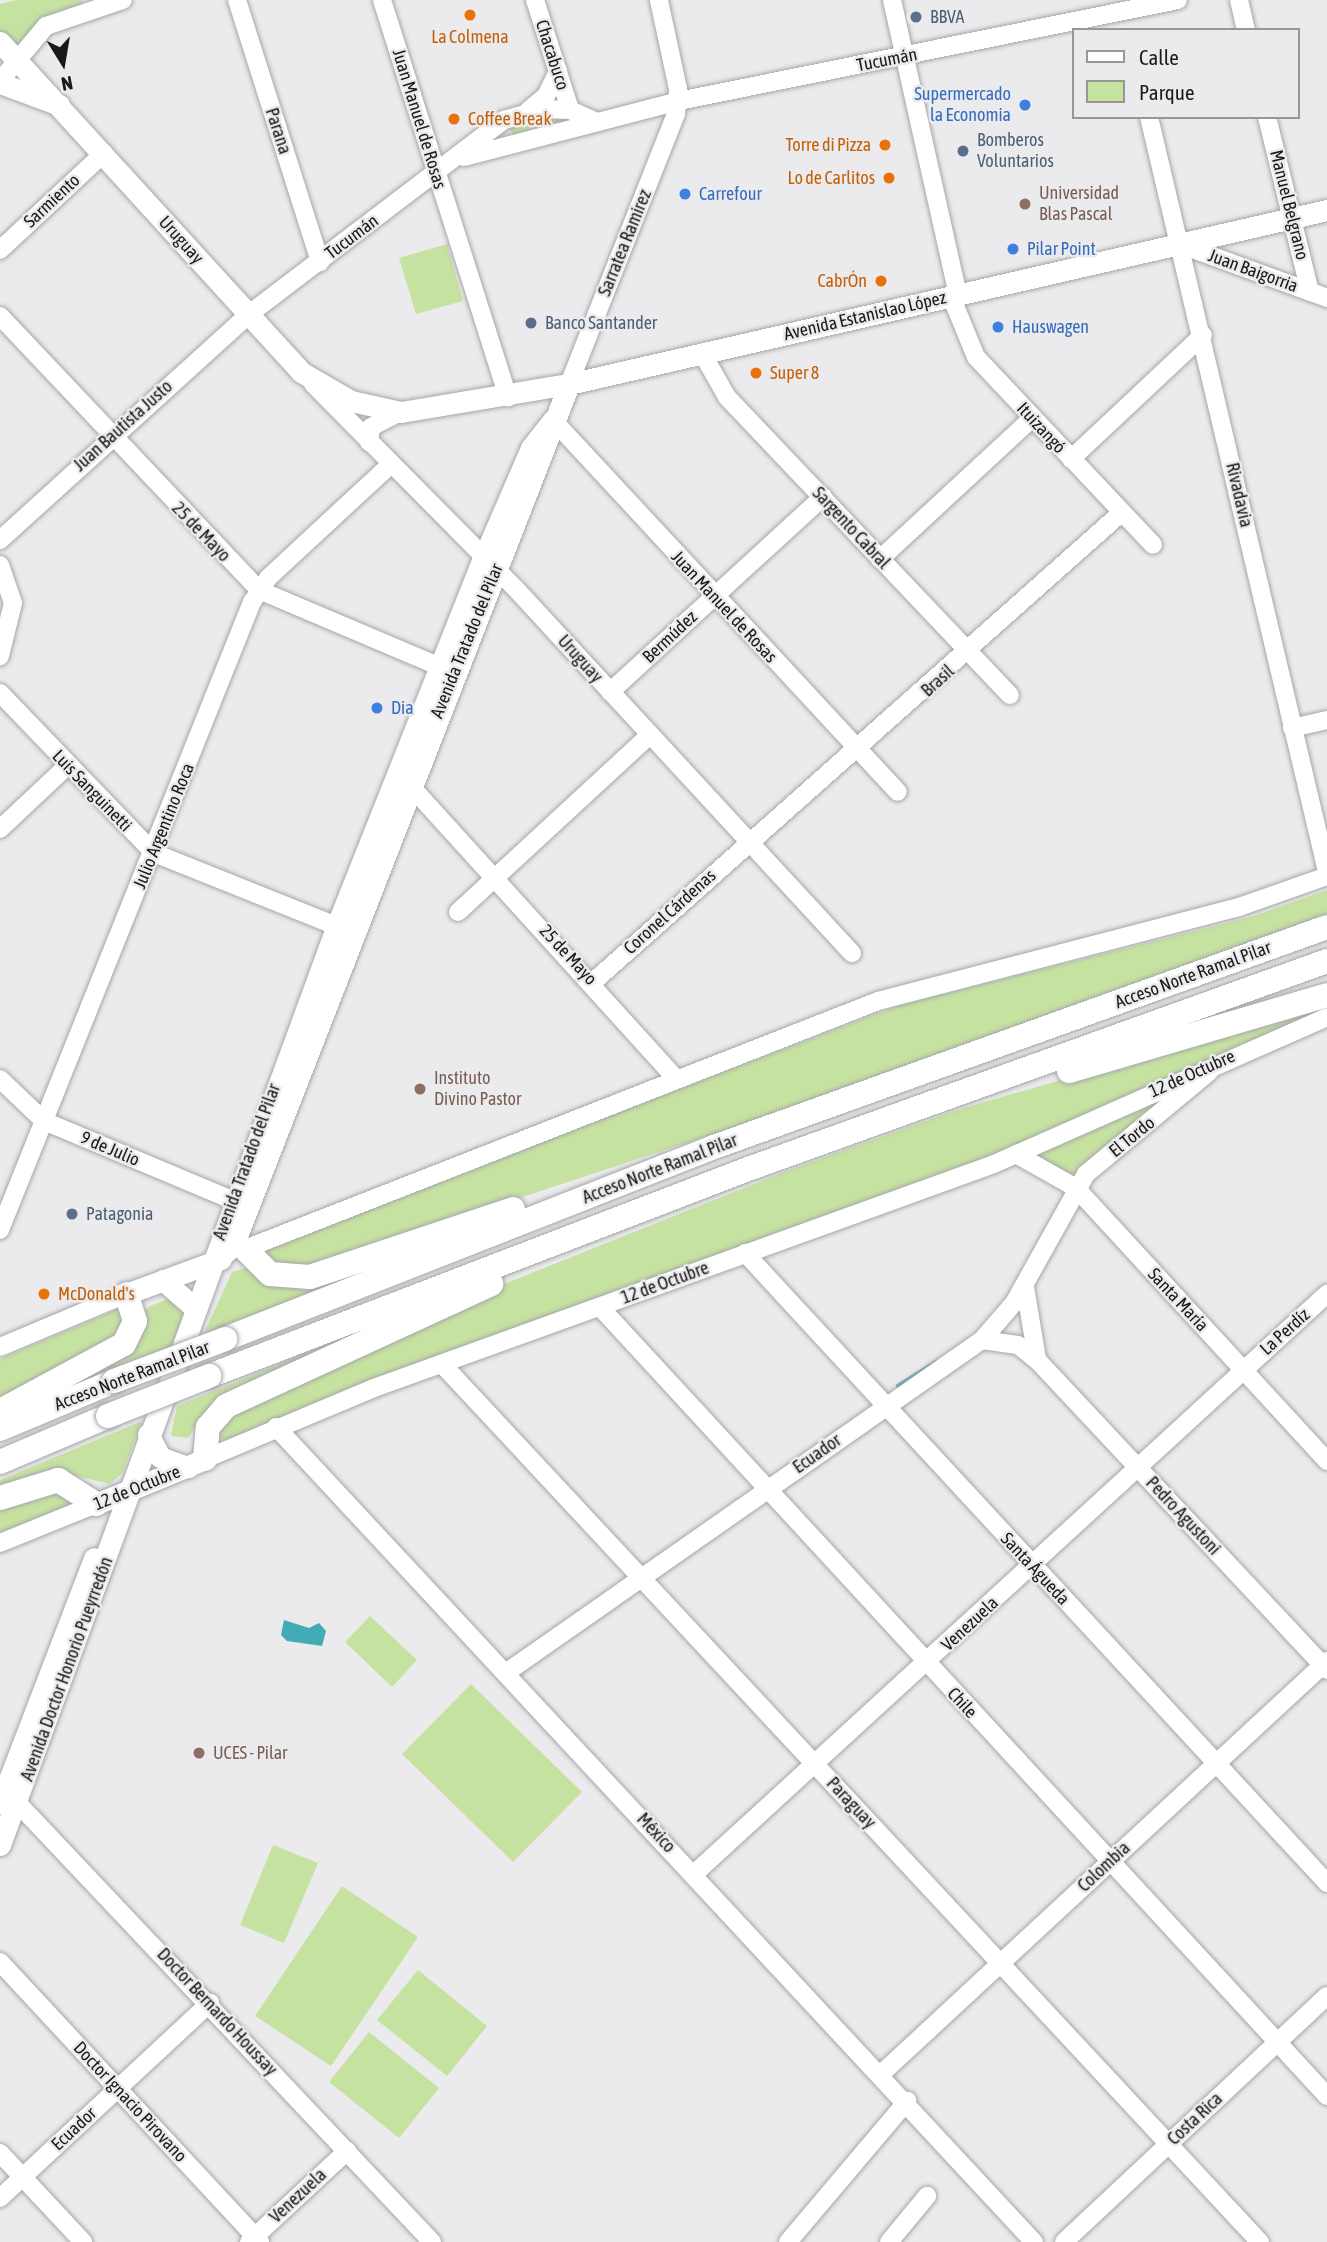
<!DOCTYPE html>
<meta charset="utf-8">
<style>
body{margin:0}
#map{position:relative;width:1327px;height:2242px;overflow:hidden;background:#ebebee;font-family:"Asap Condensed",sans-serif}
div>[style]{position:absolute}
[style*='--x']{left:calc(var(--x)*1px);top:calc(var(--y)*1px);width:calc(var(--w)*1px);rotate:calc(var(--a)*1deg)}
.green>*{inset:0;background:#c6e2a1}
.water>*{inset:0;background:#43abb6}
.stream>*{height:3.5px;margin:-1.75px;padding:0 1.75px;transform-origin:1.75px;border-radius:1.75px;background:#43abb6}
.roads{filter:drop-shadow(0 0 2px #a6a6a9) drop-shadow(0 0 2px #a6a6a9)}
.minor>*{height:18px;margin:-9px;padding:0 9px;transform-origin:9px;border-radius:9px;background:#fff}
.major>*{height:21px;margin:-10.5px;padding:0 10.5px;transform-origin:10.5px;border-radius:10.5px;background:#fff}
.highway>*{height:24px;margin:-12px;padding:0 12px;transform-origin:12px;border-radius:12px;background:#fff}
.bridges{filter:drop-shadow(0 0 2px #a6a6a9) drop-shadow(0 0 2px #a6a6a9)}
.highway-bridge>*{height:24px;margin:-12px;padding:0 12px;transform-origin:12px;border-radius:12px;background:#fff}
.dots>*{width:19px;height:19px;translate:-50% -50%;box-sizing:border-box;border:4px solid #ebebee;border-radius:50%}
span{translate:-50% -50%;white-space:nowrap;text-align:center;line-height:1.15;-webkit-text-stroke:5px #ebebee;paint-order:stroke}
.service-label{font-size:18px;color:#4e5e75}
.left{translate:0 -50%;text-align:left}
.food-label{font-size:18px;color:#c56008}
.right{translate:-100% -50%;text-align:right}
.street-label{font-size:18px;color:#191919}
.shop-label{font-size:18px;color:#366cbe}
.education-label{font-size:18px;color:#785e54}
.legend{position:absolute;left:1072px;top:28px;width:228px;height:91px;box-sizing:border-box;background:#ebebee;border:2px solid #979799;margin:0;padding:9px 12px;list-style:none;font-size:21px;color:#191919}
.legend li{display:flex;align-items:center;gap:14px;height:35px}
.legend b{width:35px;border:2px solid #979799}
.north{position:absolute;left:28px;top:28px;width:70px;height:70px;-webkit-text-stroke:5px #ebebee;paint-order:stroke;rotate:169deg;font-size:19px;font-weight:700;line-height:28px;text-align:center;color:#191919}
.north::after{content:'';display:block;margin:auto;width:24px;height:32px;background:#191919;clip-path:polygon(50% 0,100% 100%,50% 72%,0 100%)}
</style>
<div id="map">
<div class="green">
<div style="clip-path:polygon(16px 0,82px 0,84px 7px,13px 46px,0 32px,0 4px)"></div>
<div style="clip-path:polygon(526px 117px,557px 118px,561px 123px,513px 137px,509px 126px)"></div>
<div style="clip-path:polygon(447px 244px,463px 301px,416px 314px,399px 258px)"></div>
<div style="clip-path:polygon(1327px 890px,1327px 916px,883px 1078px,289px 1274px,265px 1258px,265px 1250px,283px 1240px,900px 1005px,1254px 916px)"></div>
<div style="clip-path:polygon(1327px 1003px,1327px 1010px,1019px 1148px,226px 1443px,216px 1432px,219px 1420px,499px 1286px,789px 1170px,957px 1110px)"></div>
<div style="clip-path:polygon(1157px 1099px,1162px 1101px,1084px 1171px,1071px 1174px,1035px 1157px)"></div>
<div style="clip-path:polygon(453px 1234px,199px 1344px,232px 1272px,249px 1267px,272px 1281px)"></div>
<div style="clip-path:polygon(168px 1299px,184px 1314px,168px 1356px,0 1417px,53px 1387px,150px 1306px)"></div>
<div style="clip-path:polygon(116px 1310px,123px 1313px,124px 1336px,0 1405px,0 1359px)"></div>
<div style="clip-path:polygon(346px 1337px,212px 1402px,188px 1438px,171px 1436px,177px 1406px)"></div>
<div style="clip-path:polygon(142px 1421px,123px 1472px,110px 1484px,59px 1472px,0 1490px,0 1480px)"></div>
<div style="clip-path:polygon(54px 1485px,76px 1504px,0 1537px,0 1503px)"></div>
<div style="clip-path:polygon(370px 1616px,417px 1660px,392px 1687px,345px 1642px)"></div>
<div style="clip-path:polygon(471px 1684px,582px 1792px,513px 1862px,402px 1754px)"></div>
<div style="clip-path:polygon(273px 1845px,318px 1863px,284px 1943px,240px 1925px)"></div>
<div style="clip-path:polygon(342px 1886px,418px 1937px,331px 2066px,255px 2016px)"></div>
<div style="clip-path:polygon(418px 1970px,487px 2026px,447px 2076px,377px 2020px)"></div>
<div style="clip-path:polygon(369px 2032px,439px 2088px,399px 2138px,329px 2082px)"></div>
</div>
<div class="water">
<div style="clip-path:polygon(284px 1620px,309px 1628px,319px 1623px,326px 1631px,322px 1646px,287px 1641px,281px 1635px)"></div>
</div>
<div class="stream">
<div style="--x:898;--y:1386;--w:45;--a:-32.3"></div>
</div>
<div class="roads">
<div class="minor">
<div style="--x:237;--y:0;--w:275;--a:72.4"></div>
<div style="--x:382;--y:0;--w:417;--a:72.4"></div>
<div style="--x:535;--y:0;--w:115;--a:72.3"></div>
<div style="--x:892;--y:0;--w:302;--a:77.4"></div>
<div style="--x:1239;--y:0;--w:31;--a:77"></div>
<div style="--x:0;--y:81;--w:72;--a:-50.1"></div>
<div style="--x:46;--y:26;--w:81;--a:-18.7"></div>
<div style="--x:528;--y:111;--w:23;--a:-40"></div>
<div style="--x:546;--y:96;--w:28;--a:-64"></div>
<div style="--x:1149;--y:117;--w:776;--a:76.73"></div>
<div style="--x:1267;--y:117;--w:180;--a:76.2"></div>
<div style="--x:464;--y:157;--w:222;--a:-14.6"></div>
<div style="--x:679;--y:101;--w:509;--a:-11.44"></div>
<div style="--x:1179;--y:244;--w:158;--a:20"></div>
<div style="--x:0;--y:250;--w:142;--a:-43"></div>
<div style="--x:951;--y:296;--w:66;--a:67.7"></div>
<div style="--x:976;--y:357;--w:258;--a:46.7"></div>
<div style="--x:0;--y:316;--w:377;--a:46.6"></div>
<div style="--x:259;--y:590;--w:210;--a:23"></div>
<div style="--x:702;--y:353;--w:51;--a:60.4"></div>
<div style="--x:727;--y:397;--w:411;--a:46.5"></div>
<div style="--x:313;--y:384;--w:287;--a:45.3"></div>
<div style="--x:515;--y:588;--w:497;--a:47.3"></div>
<div style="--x:569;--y:384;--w:290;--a:-68.4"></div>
<div style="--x:676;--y:114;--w:25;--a:-85"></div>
<div style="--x:678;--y:89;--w:91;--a:-102.1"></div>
<div style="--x:553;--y:420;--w:507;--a:47.16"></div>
<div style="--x:369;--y:442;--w:15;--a:-82"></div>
<div style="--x:371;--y:427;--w:34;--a:-27"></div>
<div style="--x:1071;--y:459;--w:181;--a:-43.2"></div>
<div style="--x:0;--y:540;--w:335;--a:-42.2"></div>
<div style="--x:248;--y:315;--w:322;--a:-37.3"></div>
<div style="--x:504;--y:120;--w:41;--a:-15.8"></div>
<div style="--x:543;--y:109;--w:27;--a:2"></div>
<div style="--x:570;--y:110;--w:30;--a:24"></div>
<div style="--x:880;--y:559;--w:207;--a:-42.8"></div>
<div style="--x:0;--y:565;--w:40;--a:71.1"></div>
<div style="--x:13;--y:603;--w:55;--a:103.8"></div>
<div style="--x:610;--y:692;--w:289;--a:-42.5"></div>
<div style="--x:0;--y:693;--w:222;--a:46.1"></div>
<div style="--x:154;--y:853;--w:208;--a:21.8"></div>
<div style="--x:1292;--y:728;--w:36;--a:-13"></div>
<div style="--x:400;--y:784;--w:19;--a:28"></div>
<div style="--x:417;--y:793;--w:386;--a:47.8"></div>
<div style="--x:0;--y:829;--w:92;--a:-43.2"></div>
<div style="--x:458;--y:912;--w:260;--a:-42.7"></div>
<div style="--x:593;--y:982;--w:706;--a:-41.61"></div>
<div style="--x:0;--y:1079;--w:61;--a:43.7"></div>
<div style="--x:44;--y:1121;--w:204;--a:22.8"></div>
<div style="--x:1016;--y:1154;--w:69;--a:29.5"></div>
<div style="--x:1076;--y:1188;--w:371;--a:47.4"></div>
<div style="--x:0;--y:1230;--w:677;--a:-68.14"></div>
<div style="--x:252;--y:602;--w:29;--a:-56"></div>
<div style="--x:268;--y:578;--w:166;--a:-42.8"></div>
<div style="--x:245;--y:1249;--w:680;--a:-21.39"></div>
<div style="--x:878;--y:1001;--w:373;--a:-14.6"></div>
<div style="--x:1239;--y:907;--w:93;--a:-19.4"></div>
<div style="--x:745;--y:1253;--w:858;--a:47.27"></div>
<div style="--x:1025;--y:1287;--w:73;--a:80.5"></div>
<div style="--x:600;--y:1307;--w:1073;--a:47.34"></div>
<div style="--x:982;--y:1340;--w:36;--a:8"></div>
<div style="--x:1018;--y:1345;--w:27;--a:39"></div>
<div style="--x:1039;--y:1362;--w:422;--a:46.9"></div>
<div style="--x:0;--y:1347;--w:137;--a:-22.8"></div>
<div style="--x:442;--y:1364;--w:1200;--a:47.03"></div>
<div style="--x:276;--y:1427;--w:1113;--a:47.08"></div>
<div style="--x:205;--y:1459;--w:183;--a:-22.8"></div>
<div style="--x:374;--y:1388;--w:659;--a:-19.86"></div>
<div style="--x:994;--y:1164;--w:364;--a:-23.8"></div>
<div style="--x:0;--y:1543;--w:104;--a:-22.1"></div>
<div style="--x:507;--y:1672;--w:580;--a:-34.95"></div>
<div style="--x:982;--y:1340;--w:49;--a:-49.1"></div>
<div style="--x:1014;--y:1303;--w:148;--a:-60.8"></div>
<div style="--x:1086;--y:1174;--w:160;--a:-39.7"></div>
<div style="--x:9;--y:1794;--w:616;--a:46.64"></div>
<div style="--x:694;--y:1874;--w:859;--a:-42.5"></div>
<div style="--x:0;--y:1962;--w:382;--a:47.1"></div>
<div style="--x:881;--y:2074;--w:608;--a:-42.8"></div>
<div style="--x:0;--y:2153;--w:122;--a:47"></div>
<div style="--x:0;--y:2198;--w:287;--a:-42.9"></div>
<div style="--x:249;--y:2242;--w:134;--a:-42.9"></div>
<div style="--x:788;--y:2242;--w:185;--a:-49.8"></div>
<div style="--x:889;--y:2242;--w:60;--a:-50.4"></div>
<div style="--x:1064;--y:2242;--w:360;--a:-43.1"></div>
</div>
<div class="major">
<div style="--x:0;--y:42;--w:447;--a:47.6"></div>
<div style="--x:301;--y:372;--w:58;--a:30.1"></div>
<div style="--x:351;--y:401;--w:51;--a:12.4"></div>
<div style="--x:401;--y:412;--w:170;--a:-9.5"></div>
<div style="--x:569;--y:384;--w:778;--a:-12.93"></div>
<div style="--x:0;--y:83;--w:63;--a:20.4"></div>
<div style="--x:215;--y:1261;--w:23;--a:-40"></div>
<div style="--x:233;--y:1246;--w:925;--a:-68.7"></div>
<div style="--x:163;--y:1280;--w:44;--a:41.3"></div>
<div style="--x:126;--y:1294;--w:101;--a:-20.2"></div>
<div style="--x:148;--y:1434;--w:26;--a:62"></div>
<div style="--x:160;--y:1457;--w:30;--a:20"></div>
<div style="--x:96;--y:1504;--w:118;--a:-22.4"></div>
<div style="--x:0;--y:1803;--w:262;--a:-69"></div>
<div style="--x:0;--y:1845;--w:980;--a:-69.88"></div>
<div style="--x:337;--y:925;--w:392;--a:-68.3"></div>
<div style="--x:482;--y:561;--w:123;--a:-66.6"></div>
<div style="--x:531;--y:448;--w:36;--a:-52"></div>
</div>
<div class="highway">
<div style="--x:1069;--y:1071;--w:269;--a:-16.4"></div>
<div style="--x:245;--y:1249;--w:35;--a:45"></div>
<div style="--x:270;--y:1274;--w:40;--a:4.3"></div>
<div style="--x:310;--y:1277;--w:214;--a:-18.5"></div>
<div style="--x:225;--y:1339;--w:525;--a:-21.44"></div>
<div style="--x:714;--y:1147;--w:651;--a:-19.74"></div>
<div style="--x:209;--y:1376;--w:577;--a:-21.01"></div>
<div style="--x:748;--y:1169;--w:615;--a:-19.76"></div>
<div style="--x:0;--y:1411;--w:141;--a:-28.4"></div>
<div style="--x:124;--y:1344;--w:25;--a:-64"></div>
<div style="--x:135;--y:1321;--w:28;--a:-108"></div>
<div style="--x:0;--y:1429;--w:124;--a:-22.8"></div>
<div style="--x:205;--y:1459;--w:32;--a:-85"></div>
<div style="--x:208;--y:1427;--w:28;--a:-49"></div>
<div style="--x:226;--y:1406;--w:292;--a:-24.7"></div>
<div style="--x:0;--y:1462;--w:117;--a:-23.1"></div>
<div style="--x:0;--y:1498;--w:61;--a:-17.2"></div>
<div style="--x:58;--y:1480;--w:45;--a:32.3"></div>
</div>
</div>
<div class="bridges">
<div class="highway-bridge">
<div style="--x:114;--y:1381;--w:119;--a:-20.7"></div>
<div style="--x:108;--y:1416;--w:109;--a:-21.6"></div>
</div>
</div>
<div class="dots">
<div style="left:470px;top:15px;background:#e8710a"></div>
<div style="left:916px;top:17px;background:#5c6f8a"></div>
<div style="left:1025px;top:105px;background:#3f7fe0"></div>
<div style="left:454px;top:119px;background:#e8710a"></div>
<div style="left:885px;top:145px;background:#e8710a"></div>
<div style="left:963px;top:151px;background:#5c6f8a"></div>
<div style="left:889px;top:178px;background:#e8710a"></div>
<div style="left:685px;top:194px;background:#3f7fe0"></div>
<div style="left:1025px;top:204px;background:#8d6e63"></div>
<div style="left:1013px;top:249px;background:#3f7fe0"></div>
<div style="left:881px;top:281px;background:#e8710a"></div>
<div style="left:531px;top:323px;background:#5c6f8a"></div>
<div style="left:998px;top:327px;background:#3f7fe0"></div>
<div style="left:756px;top:373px;background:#e8710a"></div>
<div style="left:377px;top:708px;background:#3f7fe0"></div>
<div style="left:420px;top:1089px;background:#8d6e63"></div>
<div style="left:72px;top:1214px;background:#5c6f8a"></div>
<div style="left:44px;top:1294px;background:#e8710a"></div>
<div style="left:199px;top:1753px;background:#8d6e63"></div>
</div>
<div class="service-label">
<span class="left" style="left:930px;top:17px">BBVA</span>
<span class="left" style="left:977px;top:151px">Bomberos<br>Voluntarios</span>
<span class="left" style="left:545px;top:323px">Banco Santander</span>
<span class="left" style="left:86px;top:1214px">Patagonia</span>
</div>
<div class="food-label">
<span style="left:470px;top:37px">La Colmena</span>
<span class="left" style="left:468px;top:119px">Coffee Break</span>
<span class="right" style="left:871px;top:145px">Torre di Pizza</span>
<span class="right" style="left:875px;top:178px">Lo de Carlitos</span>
<span class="right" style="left:867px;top:281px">CabrÓn</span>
<span class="left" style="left:770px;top:373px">Super 8</span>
<span class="left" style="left:58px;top:1294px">McDonald's</span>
</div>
<div class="street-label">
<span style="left:552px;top:55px;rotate:72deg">Chacabuco</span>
<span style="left:887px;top:60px;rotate:-11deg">Tucumán</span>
<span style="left:419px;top:119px;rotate:73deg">Juan Manuel de Rosas</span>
<span style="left:278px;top:131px;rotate:72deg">Parana</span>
<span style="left:52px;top:201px;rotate:-43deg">Sarmiento</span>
<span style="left:1289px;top:205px;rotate:76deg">Manuel Belgrano</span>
<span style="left:352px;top:237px;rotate:-37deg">Tucumán</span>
<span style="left:181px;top:240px;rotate:48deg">Uruguay</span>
<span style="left:625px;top:243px;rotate:-68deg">Sarratea Ramirez</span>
<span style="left:1253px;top:271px;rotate:20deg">Juan Baigorria</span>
<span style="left:865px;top:316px;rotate:-13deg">Avenida Estanislao López</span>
<span style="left:123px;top:426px;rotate:-42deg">Juan Bautista Justo</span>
<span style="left:1041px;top:428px;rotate:47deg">Ituizangó</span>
<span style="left:1239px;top:495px;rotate:77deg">Rivadavia</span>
<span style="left:851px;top:528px;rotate:47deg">Sargento Cabral</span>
<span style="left:201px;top:532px;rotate:46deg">25 de Mayo</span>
<span style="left:724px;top:607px;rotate:47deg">Juan Manuel de Rosas</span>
<span style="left:670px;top:637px;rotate:-43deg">Bermúdez</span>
<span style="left:467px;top:641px;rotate:-68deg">Avenida Tratado del Pilar</span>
<span style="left:580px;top:659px;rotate:48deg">Uruguay</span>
<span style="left:938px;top:681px;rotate:-42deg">Brasil</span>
<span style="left:92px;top:791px;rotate:46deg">Luis Sanguinetti</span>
<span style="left:164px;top:826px;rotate:-68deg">Julio Argentino Roca</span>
<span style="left:670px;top:912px;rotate:-42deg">Coronel Cárdenas</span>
<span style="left:568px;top:955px;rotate:47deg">25 de Mayo</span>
<span style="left:1193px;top:975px;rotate:-20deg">Acceso Norte Ramal Pilar</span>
<span style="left:1192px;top:1074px;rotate:-24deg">12 de Octubre</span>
<span style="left:1132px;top:1137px;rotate:-39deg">El Tordo</span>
<span style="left:110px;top:1149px;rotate:23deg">9 de Julio</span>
<span style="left:247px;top:1162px;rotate:-70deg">Avenida Tratado del Pilar</span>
<span style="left:660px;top:1169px;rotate:-21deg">Acceso Norte Ramal Pilar</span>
<span style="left:665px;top:1283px;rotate:-20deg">12 de Octubre</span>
<span style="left:1178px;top:1300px;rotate:47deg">Santa María</span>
<span style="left:1285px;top:1332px;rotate:-42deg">La Perdíz</span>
<span style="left:132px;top:1376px;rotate:-21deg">Acceso Norte Ramal Pilar</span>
<span style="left:817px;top:1454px;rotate:-35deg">Ecuador</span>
<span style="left:137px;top:1488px;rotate:-22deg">12 de Octubre</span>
<span style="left:1183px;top:1516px;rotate:47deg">Pedro Agustoni</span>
<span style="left:1035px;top:1569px;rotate:47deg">Santa Águeda</span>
<span style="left:970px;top:1624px;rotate:-43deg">Venezuela</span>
<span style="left:67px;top:1669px;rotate:-70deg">Avenida Doctor Honorio Pueyrredón</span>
<span style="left:962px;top:1703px;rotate:47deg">Chile</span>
<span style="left:851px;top:1803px;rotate:47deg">Paraguay</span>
<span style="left:656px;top:1833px;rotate:47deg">México</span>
<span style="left:1104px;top:1867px;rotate:-43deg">Colombia</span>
<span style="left:217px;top:2012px;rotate:47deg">Doctor Bernardo Houssay</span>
<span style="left:130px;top:2102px;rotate:47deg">Doctor Ignacio Pirovano</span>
<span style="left:1195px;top:2119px;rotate:-43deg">Costa Rica</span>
<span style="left:74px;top:2129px;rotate:-43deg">Ecuador</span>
<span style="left:298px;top:2196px;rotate:-43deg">Venezuela</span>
</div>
<div class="shop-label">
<span class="right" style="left:1011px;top:105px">Supermercado<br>la Economia</span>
<span class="left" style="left:699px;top:194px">Carrefour</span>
<span class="left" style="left:1027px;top:249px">Pilar Point</span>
<span class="left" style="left:1012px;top:327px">Hauswagen</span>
<span class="left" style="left:391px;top:708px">Dia</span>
</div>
<div class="education-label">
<span class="left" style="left:1039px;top:204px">Universidad<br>Blas Pascal</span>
<span class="left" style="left:434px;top:1089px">Instituto<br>Divino Pastor</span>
<span class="left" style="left:213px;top:1753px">UCES - Pilar</span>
</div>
<ul class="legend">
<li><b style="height:9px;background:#fff"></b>Calle</li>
<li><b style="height:19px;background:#c6e2a1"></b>Parque</li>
</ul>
<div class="north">N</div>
</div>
